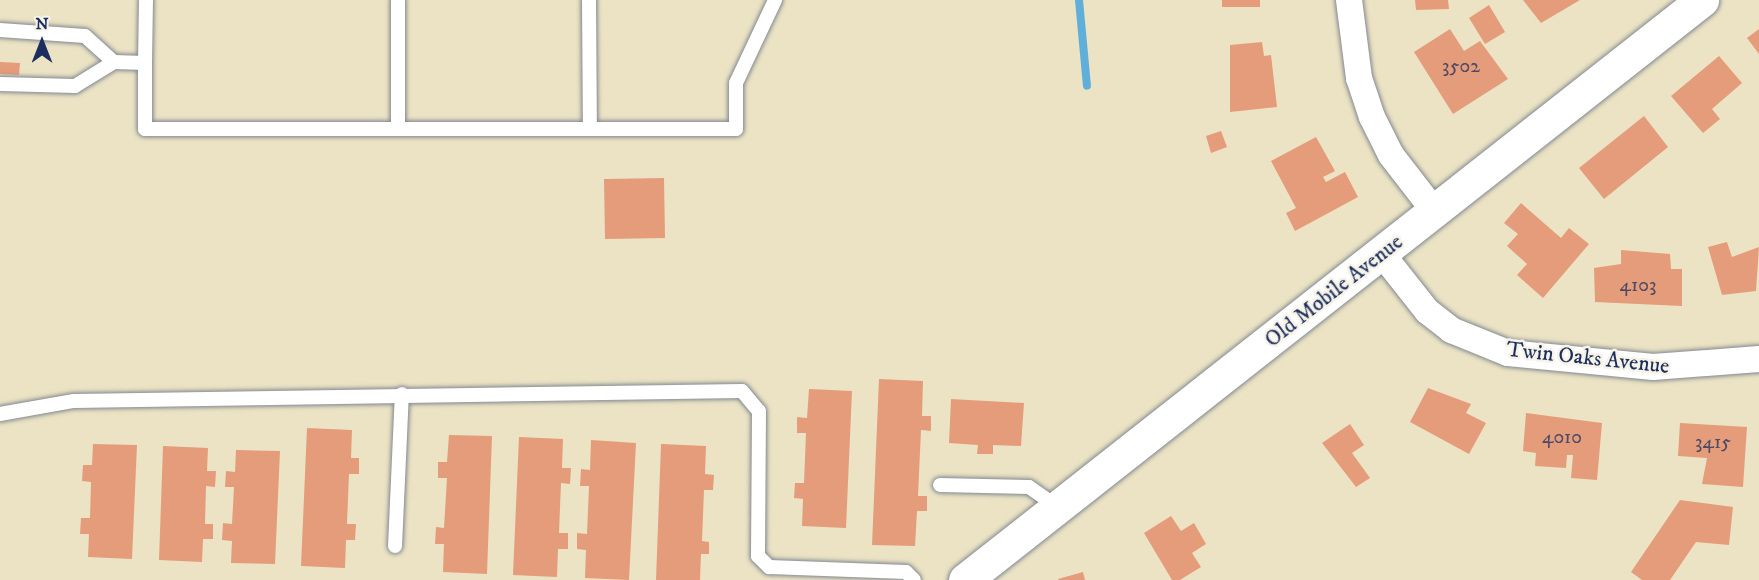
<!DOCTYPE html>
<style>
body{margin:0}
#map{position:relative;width:1759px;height:580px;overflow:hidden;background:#ebe3c4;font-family:"IM FELL DW Pica",serif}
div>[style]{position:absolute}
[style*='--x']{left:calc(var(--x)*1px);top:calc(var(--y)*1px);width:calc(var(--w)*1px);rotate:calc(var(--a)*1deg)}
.stream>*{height:8px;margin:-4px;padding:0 4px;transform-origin:4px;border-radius:4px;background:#5fafda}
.building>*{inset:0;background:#e59c7a}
.roads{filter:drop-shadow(0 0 2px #838991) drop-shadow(0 0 2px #838991)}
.lane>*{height:14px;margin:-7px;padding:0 7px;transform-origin:7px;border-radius:7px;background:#fff}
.street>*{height:26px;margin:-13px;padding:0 13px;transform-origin:13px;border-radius:13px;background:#fff}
.secondary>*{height:33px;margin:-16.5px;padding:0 16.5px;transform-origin:16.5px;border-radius:16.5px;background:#fff}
span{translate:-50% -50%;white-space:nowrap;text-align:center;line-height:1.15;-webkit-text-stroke:5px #f7f3e8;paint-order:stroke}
.number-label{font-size:20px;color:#4e4a65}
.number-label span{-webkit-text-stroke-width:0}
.street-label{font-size:22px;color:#1b2f5e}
.north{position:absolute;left:12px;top:12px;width:60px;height:60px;-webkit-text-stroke:4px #f7f3e8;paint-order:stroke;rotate:0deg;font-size:16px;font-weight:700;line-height:24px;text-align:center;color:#1b2f5e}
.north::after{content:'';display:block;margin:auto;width:21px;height:27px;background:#1b2f5e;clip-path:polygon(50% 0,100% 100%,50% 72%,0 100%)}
</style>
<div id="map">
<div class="stream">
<div style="--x:1079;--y:0;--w:86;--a:84.7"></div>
</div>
<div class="building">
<div style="clip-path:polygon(1222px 0,1260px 0,1260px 7px,1222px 7px)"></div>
<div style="clip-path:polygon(1415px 0,1448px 0,1449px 9px,1416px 10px)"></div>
<div style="clip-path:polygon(1523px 0,1580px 0,1541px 23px)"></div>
<div style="clip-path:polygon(1489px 5px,1505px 32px,1485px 44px,1469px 18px)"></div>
<div style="clip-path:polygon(1450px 29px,1464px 51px,1480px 41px,1508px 79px,1453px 114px,1414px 52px)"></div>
<div style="clip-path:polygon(1759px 29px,1759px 54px,1747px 38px)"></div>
<div style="clip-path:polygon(1262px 42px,1264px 56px,1271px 55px,1277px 107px,1230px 112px,1230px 45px)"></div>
<div style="clip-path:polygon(1719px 56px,1742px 83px,1712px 109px,1720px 119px,1703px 133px,1671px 96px)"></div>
<div style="clip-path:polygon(0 62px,20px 63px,19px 75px,0 74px)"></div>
<div style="clip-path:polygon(1644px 116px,1668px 147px,1604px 199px,1579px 168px)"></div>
<div style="clip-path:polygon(1221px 131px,1227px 147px,1211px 153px,1206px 136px)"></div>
<div style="clip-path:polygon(1316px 137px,1335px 171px,1323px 177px,1326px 182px,1345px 172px,1358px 197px,1295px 231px,1286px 213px,1296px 208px,1271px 161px)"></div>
<div style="clip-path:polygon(664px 178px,665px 238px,605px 239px,604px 179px)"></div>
<div style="clip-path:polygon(1521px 203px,1561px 238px,1569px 228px,1589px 244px,1543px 298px,1517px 275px,1527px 264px,1507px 246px,1518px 234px,1504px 223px)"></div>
<div style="clip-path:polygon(1727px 242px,1732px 257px,1759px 247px,1756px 291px,1722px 295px,1708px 247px)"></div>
<div style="clip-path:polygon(1621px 250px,1670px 254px,1671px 269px,1682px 269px,1682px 306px,1595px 302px,1594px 268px,1621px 264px)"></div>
<div style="clip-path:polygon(879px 379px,923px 381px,922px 416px,931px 416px,931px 431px,921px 430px,918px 496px,927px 496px,927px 511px,917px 511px,915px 546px,872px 545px)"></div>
<div style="clip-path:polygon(1428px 388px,1471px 404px,1466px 413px,1486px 423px,1469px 454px,1410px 422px)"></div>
<div style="clip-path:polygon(809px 389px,852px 391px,846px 528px,802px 526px,803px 499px,794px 498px,795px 483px,804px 483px,806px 433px,797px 433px,797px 417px,807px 418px)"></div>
<div style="clip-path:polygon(951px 399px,1024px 403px,1021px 446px,993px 445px,993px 454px,977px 454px,978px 445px,949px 443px)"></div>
<div style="clip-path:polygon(1526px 413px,1602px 423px,1597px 480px,1571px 478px,1573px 455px,1567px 455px,1566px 468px,1535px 466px,1536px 453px,1523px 451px)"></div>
<div style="clip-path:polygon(1680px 423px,1747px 427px,1743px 487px,1702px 484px,1707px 458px,1678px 456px)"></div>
<div style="clip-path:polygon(1350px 424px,1364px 445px,1352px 453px,1370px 478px,1356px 487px,1322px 443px)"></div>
<div style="clip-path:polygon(307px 428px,352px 430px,351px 458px,359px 458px,359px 474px,349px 474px,347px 524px,356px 524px,355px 540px,346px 540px,345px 568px,301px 566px)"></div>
<div style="clip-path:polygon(449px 435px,492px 436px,487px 574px,443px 572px,444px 544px,435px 544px,436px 527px,444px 528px,447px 478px,438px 478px,438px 462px,447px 462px)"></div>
<div style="clip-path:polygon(519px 437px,563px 439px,562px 468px,571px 468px,570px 484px,561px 483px,559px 533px,568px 533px,568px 549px,558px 549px,557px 577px,513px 575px)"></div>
<div style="clip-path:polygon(591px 440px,636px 443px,629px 580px,585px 578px,586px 550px,577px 549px,577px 533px,587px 534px,589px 486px,580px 486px,581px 469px,590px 470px)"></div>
<div style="clip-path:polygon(93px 444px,137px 445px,132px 559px,88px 557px,89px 534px,80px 534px,81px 518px,90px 518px,91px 482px,82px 481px,83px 465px,92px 465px)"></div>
<div style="clip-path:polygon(661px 444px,706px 446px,705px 474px,714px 475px,713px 490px,704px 490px,702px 541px,709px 542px,709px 554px,701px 554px,700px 580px,656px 580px)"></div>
<div style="clip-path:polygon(163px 446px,208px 448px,207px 471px,216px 471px,215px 487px,206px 486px,205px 524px,213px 524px,213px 539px,203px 539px,202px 562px,159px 560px)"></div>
<div style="clip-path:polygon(236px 450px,280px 451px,275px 564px,231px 563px,232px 541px,222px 540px,223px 523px,232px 524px,234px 487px,225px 487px,226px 471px,235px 472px)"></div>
<div style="clip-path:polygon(1680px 500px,1733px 507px,1729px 545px,1696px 542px,1670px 580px,1642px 580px,1631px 572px)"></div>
<div style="clip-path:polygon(1171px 516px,1181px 531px,1194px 523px,1206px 544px,1192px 553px,1201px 567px,1180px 580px,1172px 580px,1144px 533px)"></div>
<div style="clip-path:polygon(1083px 572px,1085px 580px,1059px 580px,1058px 579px)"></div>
</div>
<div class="roads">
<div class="lane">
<div style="--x:398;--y:0;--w:129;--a:90"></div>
<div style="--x:589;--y:0;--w:129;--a:89.6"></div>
<div style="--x:0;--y:30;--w:85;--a:4"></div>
<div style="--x:85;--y:36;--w:39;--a:42"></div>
<div style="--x:114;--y:62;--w:46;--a:148.4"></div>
<div style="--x:75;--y:86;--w:75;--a:-178.5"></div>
<div style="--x:114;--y:62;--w:31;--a:2"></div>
<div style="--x:145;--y:63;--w:66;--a:90"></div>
<div style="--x:145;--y:129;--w:591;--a:0"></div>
<div style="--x:736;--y:129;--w:46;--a:-90"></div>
<div style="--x:736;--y:83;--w:92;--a:-64.8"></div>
<div style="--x:145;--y:63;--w:63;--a:-89.1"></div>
<div style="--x:0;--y:414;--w:75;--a:-10"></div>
<div style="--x:74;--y:401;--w:668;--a:-0.86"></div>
<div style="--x:742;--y:391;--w:26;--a:50"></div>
<div style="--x:759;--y:411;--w:145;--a:90.4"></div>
<div style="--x:758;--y:556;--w:16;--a:45"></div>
<div style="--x:769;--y:567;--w:137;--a:2.1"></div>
<div style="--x:906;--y:572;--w:11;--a:45"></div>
<div style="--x:940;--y:485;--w:89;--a:1.3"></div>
<div style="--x:1029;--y:487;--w:35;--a:35"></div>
<div style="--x:395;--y:546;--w:152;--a:-87.4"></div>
</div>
<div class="street">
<div style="--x:1349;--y:0;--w:79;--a:82.7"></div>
<div style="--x:1359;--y:78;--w:41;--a:71.6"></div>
<div style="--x:1372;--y:117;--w:42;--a:63.4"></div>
<div style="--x:1391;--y:155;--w:72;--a:52.3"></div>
<div style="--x:1382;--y:254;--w:73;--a:51.7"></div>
<div style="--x:1427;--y:311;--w:31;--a:38"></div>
<div style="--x:1451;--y:330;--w:61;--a:22"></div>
<div style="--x:1508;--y:353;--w:146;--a:5.5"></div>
<div style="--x:1653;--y:367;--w:106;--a:-4.3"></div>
</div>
<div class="secondary">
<div style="--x:965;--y:580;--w:938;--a:-38.2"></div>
</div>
</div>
<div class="number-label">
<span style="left:1461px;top:66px">3502</span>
<span style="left:1638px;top:285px">4103</span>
<span style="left:1562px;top:437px">4010</span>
<span style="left:1713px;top:442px">3415</span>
</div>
<div class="street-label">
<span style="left:1334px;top:291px;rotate:-38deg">Old Mobile Avenue</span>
<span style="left:1588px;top:358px;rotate:6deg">Twin Oaks Avenue</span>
</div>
<div class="north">N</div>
</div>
